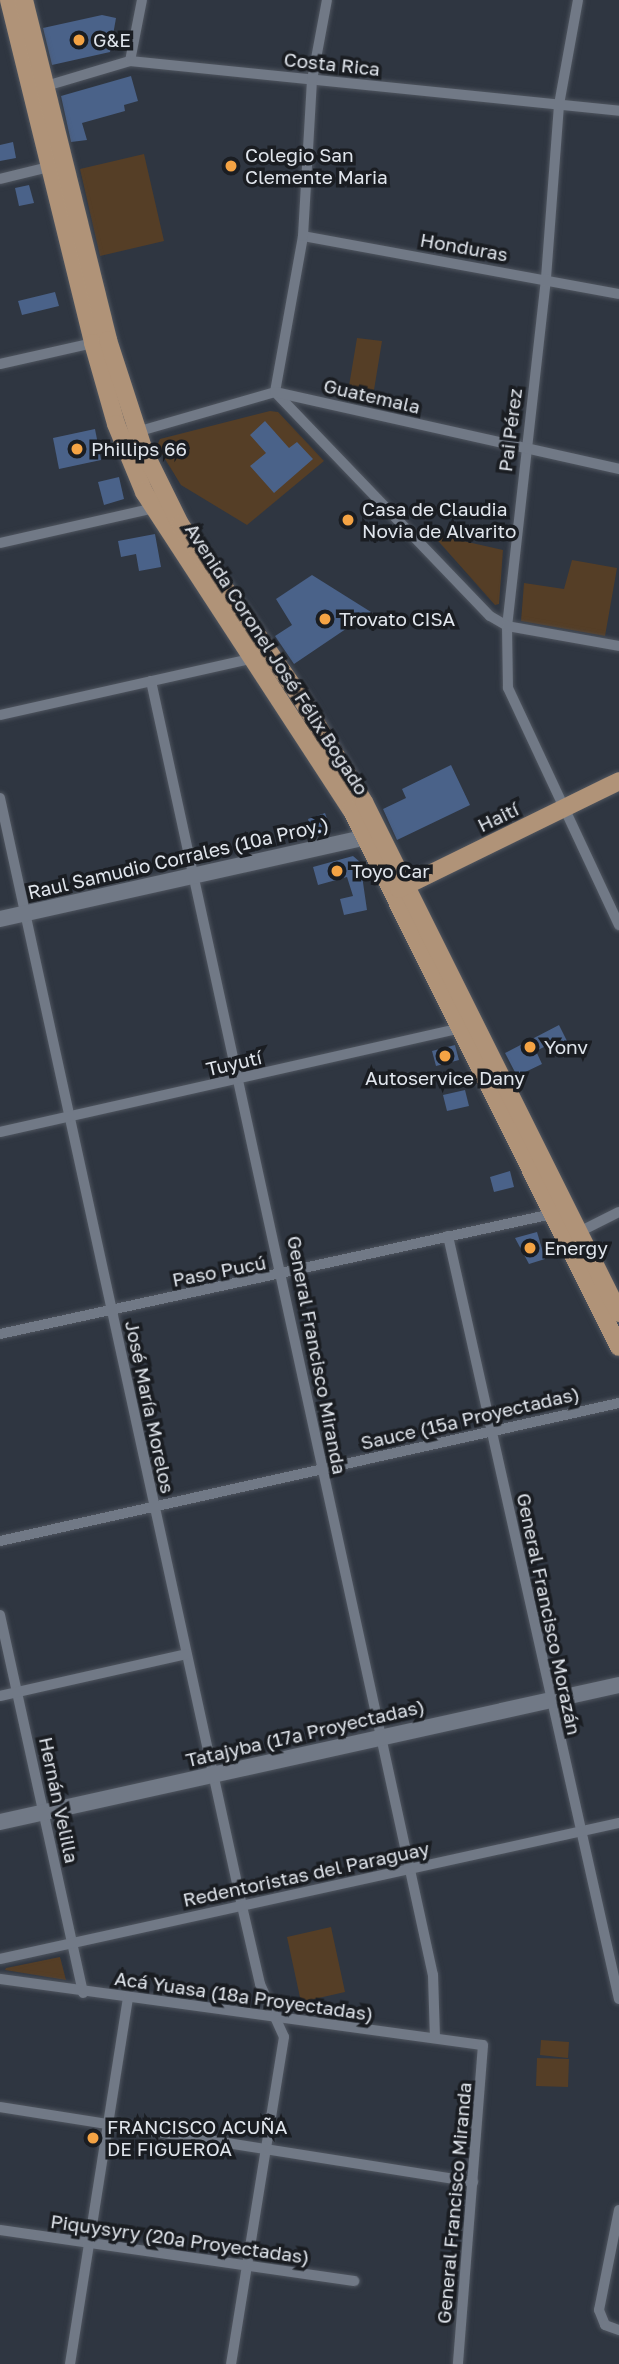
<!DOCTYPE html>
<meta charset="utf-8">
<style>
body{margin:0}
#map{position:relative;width:619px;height:2364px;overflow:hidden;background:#2f3641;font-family:"Golos Text",sans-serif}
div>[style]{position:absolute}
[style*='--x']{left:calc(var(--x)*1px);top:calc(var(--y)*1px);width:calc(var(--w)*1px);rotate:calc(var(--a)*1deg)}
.green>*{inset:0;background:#553e26}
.building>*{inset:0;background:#4a6289}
.roads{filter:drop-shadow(0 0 2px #4f555f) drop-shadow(0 0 2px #4f555f)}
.street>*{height:10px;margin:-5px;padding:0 5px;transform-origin:5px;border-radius:5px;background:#717986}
.secondary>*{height:16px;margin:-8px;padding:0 8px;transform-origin:8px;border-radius:8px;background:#717986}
.primary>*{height:18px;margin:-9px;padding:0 9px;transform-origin:9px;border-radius:9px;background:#b09378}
.dots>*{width:19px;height:19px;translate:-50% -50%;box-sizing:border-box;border:4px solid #1a1d22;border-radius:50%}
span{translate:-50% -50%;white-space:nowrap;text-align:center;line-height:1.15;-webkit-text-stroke:7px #1a1d22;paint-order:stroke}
.poi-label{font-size:19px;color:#e0e5ec}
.left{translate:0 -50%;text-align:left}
.street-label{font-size:19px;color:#e0e5ec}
</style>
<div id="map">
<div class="green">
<div style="clip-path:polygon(144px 154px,164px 241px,100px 256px,80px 169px)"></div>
<div style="clip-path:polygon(357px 338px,382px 341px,374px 390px,349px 386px)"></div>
<div style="clip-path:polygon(270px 411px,278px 412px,324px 461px,247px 525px,181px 485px,157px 446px,160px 439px)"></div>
<div style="clip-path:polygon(432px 534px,503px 550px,499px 604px,495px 605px)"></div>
<div style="clip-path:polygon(572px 560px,617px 568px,605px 636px,521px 621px,524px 583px,564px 589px)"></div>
<div style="clip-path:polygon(331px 1927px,345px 1992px,301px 2002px,287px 1937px)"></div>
<div style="clip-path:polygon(60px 1957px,66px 1980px,5px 1970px,6px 1968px)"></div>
<div style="clip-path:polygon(541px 2040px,569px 2042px,568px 2058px,540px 2055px)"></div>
<div style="clip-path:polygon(537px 2058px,569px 2059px,568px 2087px,536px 2086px)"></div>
</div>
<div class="building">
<div style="clip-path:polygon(102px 15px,116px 18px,110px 52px,52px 65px,43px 28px)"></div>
<div style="clip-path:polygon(131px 76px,138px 101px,124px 105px,125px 111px,82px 123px,87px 140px,71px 142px,61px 96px)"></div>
<div style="clip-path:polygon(13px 142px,16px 158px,0 161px,0 145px)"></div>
<div style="clip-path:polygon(29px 185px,34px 203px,19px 206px,15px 188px)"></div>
<div style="clip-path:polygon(55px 292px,59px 306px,22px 315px,18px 301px)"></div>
<div style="clip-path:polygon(265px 421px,289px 448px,297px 442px,313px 459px,274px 493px,250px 466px,266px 453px,250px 435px)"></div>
<div style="clip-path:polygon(95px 429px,101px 460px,59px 469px,53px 438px)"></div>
<div style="clip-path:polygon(119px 477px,124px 499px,104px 505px,98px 482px)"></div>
<div style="clip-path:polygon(155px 534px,161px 567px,139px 571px,136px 554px,121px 557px,118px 541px)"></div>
<div style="clip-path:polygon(312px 575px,371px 612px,294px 664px,275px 636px,292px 625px,276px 599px)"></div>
<div style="clip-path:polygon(451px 765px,470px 805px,397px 840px,383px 809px,406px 798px,402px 789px)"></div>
<div style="clip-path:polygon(325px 813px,331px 830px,313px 836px,308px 819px)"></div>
<div style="clip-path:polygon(353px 856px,360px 862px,367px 910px,344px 915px,340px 899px,353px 896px,347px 877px,318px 885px,313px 867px)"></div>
<div style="clip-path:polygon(559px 1025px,572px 1051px,559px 1057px,552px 1043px,536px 1051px,542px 1064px,517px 1076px,505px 1053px)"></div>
<div style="clip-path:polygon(455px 1045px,459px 1060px,436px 1066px,432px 1051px)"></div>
<div style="clip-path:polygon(465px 1090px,469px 1106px,447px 1111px,443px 1095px)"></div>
<div style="clip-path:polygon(510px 1171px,514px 1187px,494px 1192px,490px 1177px)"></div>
<div style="clip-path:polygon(537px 1232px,545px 1259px,529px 1264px,515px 1238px)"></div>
</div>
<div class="roads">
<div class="street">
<div style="--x:578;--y:0;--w:107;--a:100.3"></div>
<div style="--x:559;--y:105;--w:174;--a:94.3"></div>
<div style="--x:546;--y:279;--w:349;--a:96.4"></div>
<div style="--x:507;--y:626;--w:62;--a:89.1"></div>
<div style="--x:508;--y:688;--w:262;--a:64.9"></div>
<div style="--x:130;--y:61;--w:62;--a:-78.9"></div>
<div style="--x:46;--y:86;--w:88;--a:-16.6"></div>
<div style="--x:130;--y:61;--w:492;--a:5.8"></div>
<div style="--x:0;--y:179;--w:50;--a:-13.8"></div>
<div style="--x:303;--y:236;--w:321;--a:10.4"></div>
<div style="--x:0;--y:364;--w:95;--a:-12.7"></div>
<div style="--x:275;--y:392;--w:310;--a:46.2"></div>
<div style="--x:490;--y:616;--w:20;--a:30"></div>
<div style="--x:507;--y:626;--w:114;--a:10.1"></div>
<div style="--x:275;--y:392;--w:158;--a:-79.8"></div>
<div style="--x:303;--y:236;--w:156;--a:-86.7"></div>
<div style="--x:312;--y:80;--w:81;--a:-79.4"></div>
<div style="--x:133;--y:433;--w:148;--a:-16.1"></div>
<div style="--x:275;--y:392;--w:353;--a:12.6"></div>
<div style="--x:0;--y:543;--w:162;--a:-12.8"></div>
<div style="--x:151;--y:681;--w:1324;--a:77.71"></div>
<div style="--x:433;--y:1975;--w:63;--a:88.2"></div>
<div style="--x:0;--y:715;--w:261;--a:-12.6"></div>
<div style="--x:0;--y:798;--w:1134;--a:77.68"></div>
<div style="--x:242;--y:1906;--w:80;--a:77"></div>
<div style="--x:260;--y:1984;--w:58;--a:65.6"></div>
<div style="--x:284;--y:2037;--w:331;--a:99.2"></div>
<div style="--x:0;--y:1132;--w:477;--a:-12.7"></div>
<div style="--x:575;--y:1234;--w:49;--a:-26.6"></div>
<div style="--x:448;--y:1236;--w:782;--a:77.37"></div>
<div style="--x:0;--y:1334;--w:570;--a:-12.26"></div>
<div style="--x:0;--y:1541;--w:634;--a:-12.57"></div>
<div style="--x:0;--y:1615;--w:387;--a:77.6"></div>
<div style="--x:0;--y:1696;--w:191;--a:-12.7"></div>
<div style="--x:0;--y:1959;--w:634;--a:-12.39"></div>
<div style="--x:0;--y:1979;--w:487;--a:7.8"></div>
<div style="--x:483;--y:2045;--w:320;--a:94.5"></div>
<div style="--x:0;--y:2107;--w:479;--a:9"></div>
<div style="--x:619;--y:2210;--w:102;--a:101.3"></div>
<div style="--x:599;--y:2310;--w:16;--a:68"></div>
<div style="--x:605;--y:2325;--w:15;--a:20"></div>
<div style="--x:0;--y:2230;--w:358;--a:8.2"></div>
<div style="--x:70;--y:2364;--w:371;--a:-81"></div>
</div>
<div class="secondary">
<div style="--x:0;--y:919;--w:375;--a:-12.6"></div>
<div style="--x:0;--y:1822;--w:634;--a:-12.48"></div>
</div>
<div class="primary">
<div style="--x:9;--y:0;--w:353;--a:76.2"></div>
<div style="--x:93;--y:343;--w:84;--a:74.1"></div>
<div style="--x:116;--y:424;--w:74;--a:67.6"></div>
<div style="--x:144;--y:492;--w:379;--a:56.9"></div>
<div style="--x:351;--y:809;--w:601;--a:63.52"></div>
<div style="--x:24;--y:0;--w:350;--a:76.1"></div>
<div style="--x:108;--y:340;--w:117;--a:72"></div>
<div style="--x:144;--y:451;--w:81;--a:63.7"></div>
<div style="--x:180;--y:524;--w:212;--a:55.2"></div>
<div style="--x:301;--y:698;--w:122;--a:58.8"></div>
<div style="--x:364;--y:802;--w:571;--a:63.48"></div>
<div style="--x:399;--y:889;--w:245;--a:-26.1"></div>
</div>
</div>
<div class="dots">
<div style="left:79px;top:40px;background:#f4a344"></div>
<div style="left:231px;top:166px;background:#f4a344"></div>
<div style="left:77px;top:449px;background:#f4a344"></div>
<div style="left:348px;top:520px;background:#f4a344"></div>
<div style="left:325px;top:619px;background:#f4a344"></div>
<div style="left:337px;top:871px;background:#f4a344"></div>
<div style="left:530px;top:1047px;background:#f4a344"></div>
<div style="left:445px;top:1056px;background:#f4a344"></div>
<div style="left:530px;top:1248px;background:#f4a344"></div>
<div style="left:93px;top:2138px;background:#f4a344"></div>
</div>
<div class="poi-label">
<span class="left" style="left:93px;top:40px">G&amp;E</span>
<span class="left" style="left:245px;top:166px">Colegio San<br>Clemente Maria</span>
<span class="left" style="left:91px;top:449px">Phillips 66</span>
<span class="left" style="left:362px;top:520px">Casa de Claudia<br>Novia de Alvarito</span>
<span class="left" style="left:339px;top:619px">Trovato CISA</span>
<span class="left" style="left:351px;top:871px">Toyo Car</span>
<span class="left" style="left:544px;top:1047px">Yonv</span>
<span style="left:445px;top:1078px">Autoservice Dany</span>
<span class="left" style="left:544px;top:1248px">Energy</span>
<span class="left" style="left:107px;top:2138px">FRANCISCO ACUÑA<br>DE FIGUEROA</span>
</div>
<div class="street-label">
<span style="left:332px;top:64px;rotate:6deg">Costa Rica</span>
<span style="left:464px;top:247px;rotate:10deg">Honduras</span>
<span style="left:372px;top:396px;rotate:13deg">Guatemala</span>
<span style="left:510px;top:430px;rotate:-83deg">Pai Pérez</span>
<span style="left:277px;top:659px;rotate:57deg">Avenida Coronel José Félix Bogado</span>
<span style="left:498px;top:817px;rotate:-26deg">Haití</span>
<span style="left:178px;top:858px;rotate:-13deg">Raul Samudio Corrales (10ª Proy.)</span>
<span style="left:234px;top:1063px;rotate:-13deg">Tuyutí</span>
<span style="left:219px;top:1271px;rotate:-11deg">Paso Pucú</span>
<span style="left:317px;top:1355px;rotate:79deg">General Francisco Miranda</span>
<span style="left:150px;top:1407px;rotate:78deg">José María Morelos</span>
<span style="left:470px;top:1418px;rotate:-13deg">Sauce (15ª Proyectadas)</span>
<span style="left:549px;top:1614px;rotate:78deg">General Francisco Morazán</span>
<span style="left:305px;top:1733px;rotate:-13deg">Tatajyba (17ª Proyectadas)</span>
<span style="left:59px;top:1800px;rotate:78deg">Hernán Velilla</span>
<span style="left:306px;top:1874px;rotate:-12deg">Redentoristas del Paraguay</span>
<span style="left:244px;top:1996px;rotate:8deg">Acá Yuasa (18ª Proyectadas)</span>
<span style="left:454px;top:2203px;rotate:-85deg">General Francisco Miranda</span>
<span style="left:180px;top:2239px;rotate:8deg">Piquysyry (20ª Proyectadas)</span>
</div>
</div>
